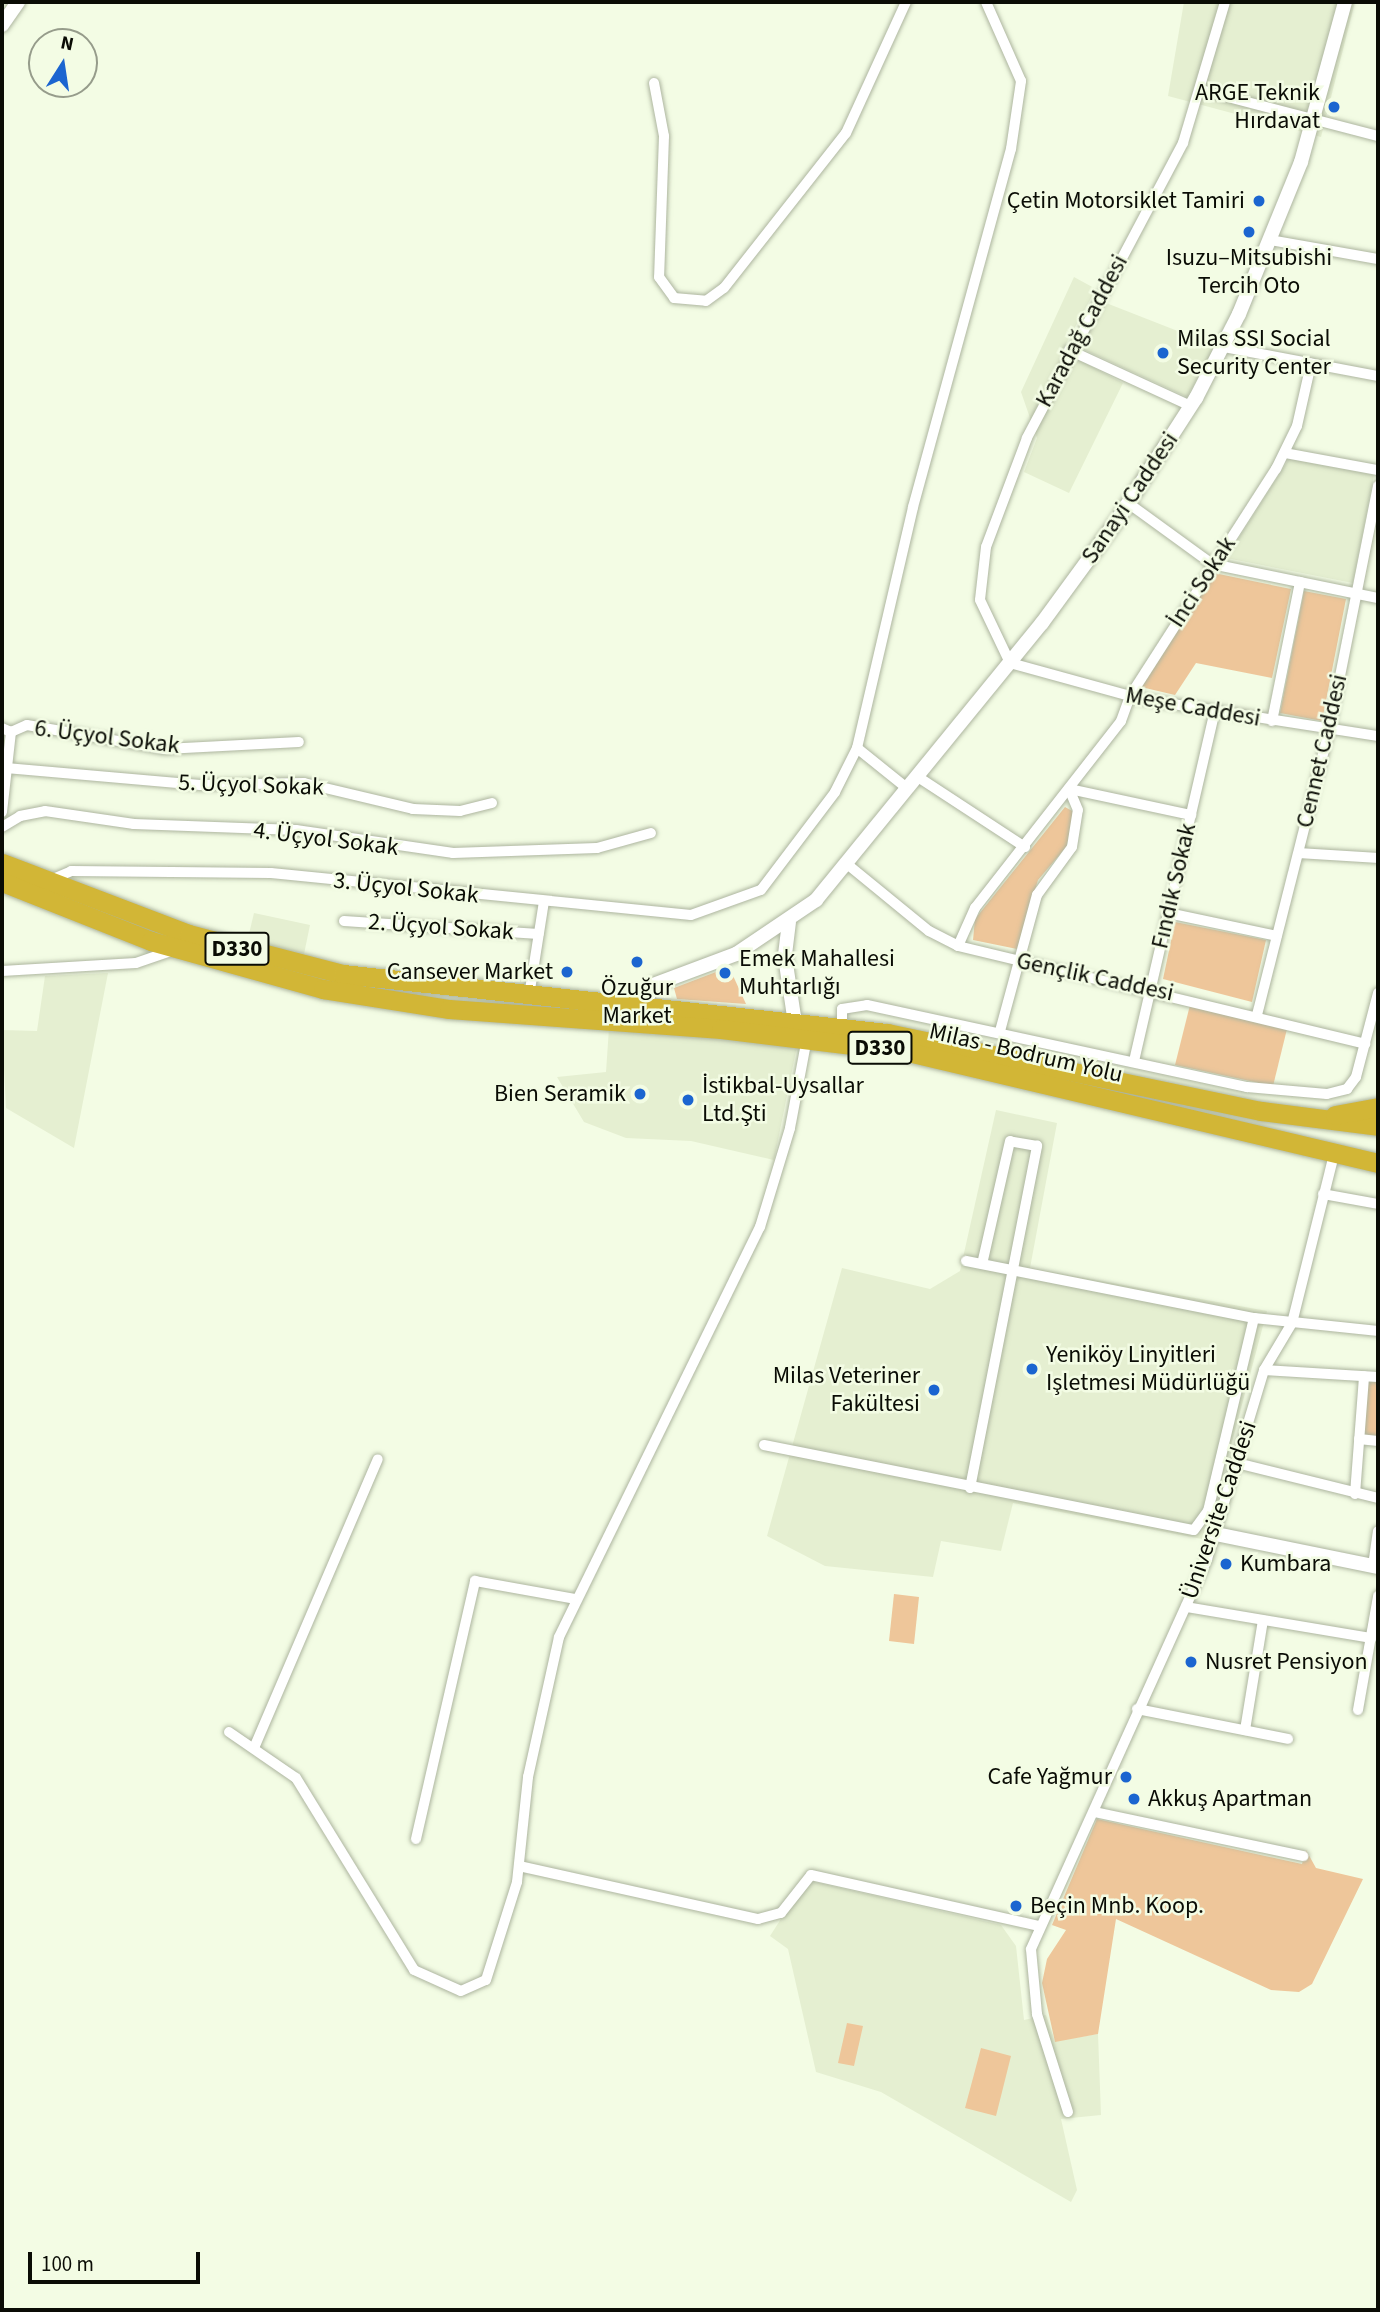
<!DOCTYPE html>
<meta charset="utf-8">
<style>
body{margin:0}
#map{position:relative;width:1380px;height:2312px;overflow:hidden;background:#f3fce4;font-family:"Source Sans 3",sans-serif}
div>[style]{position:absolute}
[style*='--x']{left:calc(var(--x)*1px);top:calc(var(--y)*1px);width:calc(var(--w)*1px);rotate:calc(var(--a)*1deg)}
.built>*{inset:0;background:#e5efd1}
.green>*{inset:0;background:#eec69a}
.roads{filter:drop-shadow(0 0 2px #adb59f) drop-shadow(0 0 2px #adb59f)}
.street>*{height:10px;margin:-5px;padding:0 5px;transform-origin:5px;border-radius:5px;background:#fff}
.secondary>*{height:14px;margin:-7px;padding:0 7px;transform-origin:7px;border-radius:7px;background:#fff}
.highway>*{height:19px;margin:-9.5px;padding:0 9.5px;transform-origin:9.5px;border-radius:9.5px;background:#d2b636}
.dots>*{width:19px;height:19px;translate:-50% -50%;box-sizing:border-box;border:4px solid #f3fce4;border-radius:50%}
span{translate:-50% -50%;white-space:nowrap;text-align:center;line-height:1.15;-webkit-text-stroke:5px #f3fce4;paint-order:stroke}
.shield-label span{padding:2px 5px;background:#f3fce4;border:2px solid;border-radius:5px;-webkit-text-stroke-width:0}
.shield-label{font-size:23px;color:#0a0c05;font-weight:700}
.poi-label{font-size:24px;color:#0a0c05}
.right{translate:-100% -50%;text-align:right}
.left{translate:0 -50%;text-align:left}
.street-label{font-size:24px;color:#0a0c05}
.frame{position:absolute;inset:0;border:4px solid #0a0c05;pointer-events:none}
.north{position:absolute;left:28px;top:28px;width:70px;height:70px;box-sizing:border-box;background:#f3fce4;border:2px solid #969c8b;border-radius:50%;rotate:12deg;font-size:19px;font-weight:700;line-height:28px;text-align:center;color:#0a0c05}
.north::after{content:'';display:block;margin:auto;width:24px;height:32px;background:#1b65d0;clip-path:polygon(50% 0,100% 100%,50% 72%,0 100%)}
.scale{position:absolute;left:28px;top:2252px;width:172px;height:32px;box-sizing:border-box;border:4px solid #0a0c05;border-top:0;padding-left:9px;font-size:21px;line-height:24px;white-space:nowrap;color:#0a0c05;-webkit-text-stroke:5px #f3fce4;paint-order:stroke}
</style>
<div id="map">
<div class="built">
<div style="clip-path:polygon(1184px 2px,1355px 2px,1321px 137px,1168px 96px)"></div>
<div style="clip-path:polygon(1074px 277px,1096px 289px,1062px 351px,1123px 383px,1069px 493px,1024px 472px,1037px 438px,1021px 392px)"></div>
<div style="clip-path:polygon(1101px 301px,1216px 346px,1187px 397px,1076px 346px)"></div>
<div style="clip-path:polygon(1289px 459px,1374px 475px,1353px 583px,1226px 558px)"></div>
<div style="clip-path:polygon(254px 913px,310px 925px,304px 954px,247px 942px)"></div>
<div style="clip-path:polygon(108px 973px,74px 1148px,6px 1108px,2px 1030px,37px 1031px,45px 976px)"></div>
<div style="clip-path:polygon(609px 1028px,798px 1041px,774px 1160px,691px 1141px,626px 1138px,584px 1122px,557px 1077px,606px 1072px)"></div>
<div style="clip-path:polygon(996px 1110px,1057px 1123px,1030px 1268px,1267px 1311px,1217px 1498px,1202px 1539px,1013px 1503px,1001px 1551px,941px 1541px,933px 1577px,825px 1566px,767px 1536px,842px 1268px,930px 1289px,960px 1271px)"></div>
<div style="clip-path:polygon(806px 1880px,1001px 1925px,1016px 1946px,1024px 2020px,1046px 2015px,1055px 2041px,1098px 2034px,1101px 2115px,1061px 2119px,1077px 2190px,1071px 2202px,881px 2092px,816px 2072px,788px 1949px,770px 1936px)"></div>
</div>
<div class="green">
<div style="clip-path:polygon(1214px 573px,1291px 589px,1272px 678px,1196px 663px,1175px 695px,1141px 687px)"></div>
<div style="clip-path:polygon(1304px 591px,1346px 599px,1322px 721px,1280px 713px)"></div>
<div style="clip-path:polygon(1065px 807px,1074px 812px,1067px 846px,1038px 880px,1017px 949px,973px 940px,975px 919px)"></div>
<div style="clip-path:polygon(1175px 922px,1266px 940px,1252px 1002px,1163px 979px)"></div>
<div style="clip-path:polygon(729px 967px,746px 1004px,677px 999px,674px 988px)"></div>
<div style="clip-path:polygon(1190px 1005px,1287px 1029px,1273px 1086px,1175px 1065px)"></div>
<div style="clip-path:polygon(1364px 1376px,1378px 1377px,1378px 1441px,1359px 1439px)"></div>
<div style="clip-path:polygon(894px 1594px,919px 1597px,914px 1644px,889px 1641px)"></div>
<div style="clip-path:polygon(1097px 1819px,1302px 1864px,1306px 1850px,1316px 1868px,1363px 1879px,1312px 1984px,1299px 1992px,1271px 1990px,1116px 1919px,1098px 2034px,1055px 2042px,1042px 1983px,1047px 1959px,1066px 1930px,1052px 1925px)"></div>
<div style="clip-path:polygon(847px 2023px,863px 2026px,854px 2066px,838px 2063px)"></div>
<div style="clip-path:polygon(981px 2048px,1011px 2056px,996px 2116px,965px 2108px)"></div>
</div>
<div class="roads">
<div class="street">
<div style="--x:1225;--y:2;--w:147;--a:106.6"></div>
<div style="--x:1183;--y:143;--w:334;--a:117.9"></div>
<div style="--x:1027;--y:438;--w:116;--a:110.6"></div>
<div style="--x:986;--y:547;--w:53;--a:96.5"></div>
<div style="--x:980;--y:600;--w:70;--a:64.5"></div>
<div style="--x:1010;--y:663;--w:136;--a:15.4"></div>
<div style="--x:1141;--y:699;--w:240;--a:8.9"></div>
<div style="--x:654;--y:83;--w:54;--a:79.3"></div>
<div style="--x:664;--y:136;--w:141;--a:92"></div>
<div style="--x:659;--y:277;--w:26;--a:54"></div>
<div style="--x:674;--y:298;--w:32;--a:5"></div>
<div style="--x:706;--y:301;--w:22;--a:-36"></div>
<div style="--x:724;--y:288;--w:197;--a:-51.8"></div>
<div style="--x:846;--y:133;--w:144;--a:-65.4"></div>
<div style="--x:1201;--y:90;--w:183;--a:14.6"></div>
<div style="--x:1270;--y:240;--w:110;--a:10"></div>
<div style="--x:1224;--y:347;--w:157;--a:10.7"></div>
<div style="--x:1069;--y:350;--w:134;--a:24.7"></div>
<div style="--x:1285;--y:453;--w:95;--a:10.4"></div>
<div style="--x:1128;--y:503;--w:104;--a:36"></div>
<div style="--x:1212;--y:564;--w:169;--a:11.6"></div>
<div style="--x:1272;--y:721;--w:142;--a:-78.6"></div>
<div style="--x:2;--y:728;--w:10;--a:24"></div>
<div style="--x:11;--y:732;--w:17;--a:-24"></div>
<div style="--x:27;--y:725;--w:140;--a:9.9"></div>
<div style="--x:165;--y:749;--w:134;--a:-3"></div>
<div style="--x:857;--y:748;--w:65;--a:38.8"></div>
<div style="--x:6;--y:768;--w:195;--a:5"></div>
<div style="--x:200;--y:785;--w:104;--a:-1.1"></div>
<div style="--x:304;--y:783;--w:112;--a:13.4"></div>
<div style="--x:413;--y:809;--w:47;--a:2.4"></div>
<div style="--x:460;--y:811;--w:33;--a:-14"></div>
<div style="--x:918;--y:777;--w:128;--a:33.2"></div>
<div style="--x:1069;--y:789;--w:125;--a:12"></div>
<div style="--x:2;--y:812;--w:81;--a:-83.6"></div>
<div style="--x:2;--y:827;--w:21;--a:-31"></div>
<div style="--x:20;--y:816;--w:25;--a:-11"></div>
<div style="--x:45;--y:811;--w:90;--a:8.3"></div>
<div style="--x:134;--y:824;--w:162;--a:2.1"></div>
<div style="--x:296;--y:830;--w:159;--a:8.3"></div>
<div style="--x:453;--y:853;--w:144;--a:-2"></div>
<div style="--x:597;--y:848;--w:56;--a:-15.5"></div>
<div style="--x:1299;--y:853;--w:79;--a:3.6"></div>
<div style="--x:847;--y:864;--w:106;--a:39.3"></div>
<div style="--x:929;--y:931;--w:33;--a:27"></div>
<div style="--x:958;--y:946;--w:419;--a:13.5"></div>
<div style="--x:48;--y:881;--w:25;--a:-23"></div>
<div style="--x:71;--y:871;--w:200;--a:0.6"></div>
<div style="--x:271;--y:873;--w:422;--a:5.7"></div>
<div style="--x:691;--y:915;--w:74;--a:-19.7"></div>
<div style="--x:761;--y:890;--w:123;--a:-52.9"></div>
<div style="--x:835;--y:792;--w:49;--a:-63.4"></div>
<div style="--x:857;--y:748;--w:247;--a:-76.9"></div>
<div style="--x:913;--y:507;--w:371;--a:-74.7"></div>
<div style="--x:1011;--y:149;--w:69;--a:-81.6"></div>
<div style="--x:1021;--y:81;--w:86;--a:-113.9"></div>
<div style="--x:1168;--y:913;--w:111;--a:11.9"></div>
<div style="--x:344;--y:921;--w:195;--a:3.8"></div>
<div style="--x:958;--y:946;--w:42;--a:-65.9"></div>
<div style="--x:975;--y:908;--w:237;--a:-52"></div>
<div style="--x:1121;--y:721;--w:27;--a:-70"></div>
<div style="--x:1130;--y:696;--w:270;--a:-57.3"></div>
<div style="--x:1276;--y:469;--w:48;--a:-64"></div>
<div style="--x:1297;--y:426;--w:64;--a:-77.3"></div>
<div style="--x:2;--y:971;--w:134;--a:-3.4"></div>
<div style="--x:136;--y:963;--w:43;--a:-18.9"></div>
<div style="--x:529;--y:996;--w:96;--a:-81"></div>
<div style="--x:1257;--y:1015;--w:293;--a:-75.8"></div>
<div style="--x:1329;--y:731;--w:250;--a:-78.7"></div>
<div style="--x:842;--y:1027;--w:18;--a:-90"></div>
<div style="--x:842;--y:1009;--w:25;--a:-9"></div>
<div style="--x:867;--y:1005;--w:389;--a:12.2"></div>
<div style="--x:1247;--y:1087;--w:80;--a:5"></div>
<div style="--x:1327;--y:1094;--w:21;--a:-14"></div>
<div style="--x:1347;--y:1089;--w:15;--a:-53"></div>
<div style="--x:1356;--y:1077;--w:87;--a:-75.3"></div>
<div style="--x:1000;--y:1031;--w:141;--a:-74.8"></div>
<div style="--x:1037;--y:895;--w:59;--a:-53.9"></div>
<div style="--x:1072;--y:847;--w:37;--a:-81"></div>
<div style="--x:1078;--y:810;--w:23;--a:-113"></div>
<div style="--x:1134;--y:1061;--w:359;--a:-77"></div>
<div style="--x:1323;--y:1194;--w:56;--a:10.3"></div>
<div style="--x:966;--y:1261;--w:294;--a:11.2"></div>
<div style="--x:1254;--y:1318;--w:125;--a:6"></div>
<div style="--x:1264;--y:1370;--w:114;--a:3.5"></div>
<div style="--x:1359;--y:1439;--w:19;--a:6"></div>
<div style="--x:764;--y:1445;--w:438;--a:11.2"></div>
<div style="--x:1194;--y:1530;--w:24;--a:-54"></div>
<div style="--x:1208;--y:1511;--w:198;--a:-76.6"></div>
<div style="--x:1237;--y:1463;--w:145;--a:13.9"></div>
<div style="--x:970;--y:1488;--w:349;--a:-78.9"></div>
<div style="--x:1037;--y:1146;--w:27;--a:-170"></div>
<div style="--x:1010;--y:1141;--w:126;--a:102.8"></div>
<div style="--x:1355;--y:1494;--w:118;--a:-85.6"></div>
<div style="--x:1373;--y:1566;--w:35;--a:-82"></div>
<div style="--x:1186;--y:1607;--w:188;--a:9.5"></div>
<div style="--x:1137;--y:1709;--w:154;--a:11.2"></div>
<div style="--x:1358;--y:1710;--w:116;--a:-80"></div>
<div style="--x:1245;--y:1730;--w:111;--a:-80.7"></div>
<div style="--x:229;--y:1732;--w:81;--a:34.5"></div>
<div style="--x:296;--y:1778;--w:225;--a:58.4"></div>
<div style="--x:414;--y:1970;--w:51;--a:24.1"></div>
<div style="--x:461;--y:1991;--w:27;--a:-24"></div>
<div style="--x:486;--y:1980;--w:103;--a:-72.4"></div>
<div style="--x:517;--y:1882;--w:106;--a:-84"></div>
<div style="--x:528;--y:1777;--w:143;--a:-77.5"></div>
<div style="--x:559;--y:1637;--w:457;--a:-63.9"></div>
<div style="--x:760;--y:1227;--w:103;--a:-73.1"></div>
<div style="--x:790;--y:1128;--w:92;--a:-79.3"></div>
<div style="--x:254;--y:1748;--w:314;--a:-66.8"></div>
<div style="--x:1094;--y:1812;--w:214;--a:11.9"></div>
<div style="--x:416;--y:1839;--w:265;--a:-77.1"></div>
<div style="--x:475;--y:1581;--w:102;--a:10.2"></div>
<div style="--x:519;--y:1866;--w:245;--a:12.5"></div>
<div style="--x:758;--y:1919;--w:24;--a:-15"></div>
<div style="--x:781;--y:1913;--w:48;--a:-51.7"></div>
<div style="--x:811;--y:1875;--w:234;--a:12.6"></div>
<div style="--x:1068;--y:2112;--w:103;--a:-107.6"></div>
<div style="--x:1037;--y:2014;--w:65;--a:-95.3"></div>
<div style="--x:1031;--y:1949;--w:428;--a:-65.7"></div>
<div style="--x:1207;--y:1559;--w:197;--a:-73.2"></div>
<div style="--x:1264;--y:1370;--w:55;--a:-59.2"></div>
<div style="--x:1292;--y:1323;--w:166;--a:-76"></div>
</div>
<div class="secondary">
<div style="--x:2;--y:25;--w:28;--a:-55"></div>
<div style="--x:789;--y:922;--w:35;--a:97"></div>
<div style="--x:785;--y:957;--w:67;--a:81.4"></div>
<div style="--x:644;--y:1005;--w:22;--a:-66"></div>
<div style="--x:653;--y:985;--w:89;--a:-20.5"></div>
<div style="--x:736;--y:954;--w:97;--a:-34"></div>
<div style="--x:816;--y:900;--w:357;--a:-50.8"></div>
<div style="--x:1042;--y:623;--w:125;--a:-53.8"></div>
<div style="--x:1116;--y:522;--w:148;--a:-57.2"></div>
<div style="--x:1196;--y:398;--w:94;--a:-62.9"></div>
<div style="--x:1239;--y:314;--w:164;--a:-67.8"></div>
<div style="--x:1301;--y:162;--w:166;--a:-74.6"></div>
<div style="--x:1216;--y:1534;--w:165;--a:11.5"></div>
</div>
<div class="highway">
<div style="--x:2;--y:863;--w:200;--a:20.8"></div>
<div style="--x:189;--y:934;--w:159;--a:14.6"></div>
<div style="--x:343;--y:974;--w:547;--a:6.19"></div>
<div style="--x:887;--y:1033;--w:382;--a:11.8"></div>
<div style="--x:1261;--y:1111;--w:118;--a:7.3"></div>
<div style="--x:2;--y:882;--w:160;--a:21.6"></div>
<div style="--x:151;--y:941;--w:179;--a:15.6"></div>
<div style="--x:323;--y:989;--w:128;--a:9"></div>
<div style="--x:449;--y:1009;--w:273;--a:4.2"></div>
<div style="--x:721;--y:1029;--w:188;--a:7"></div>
<div style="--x:908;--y:1052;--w:483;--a:13.3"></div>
<div style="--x:1335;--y:1115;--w:44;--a:-10.5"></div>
</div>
</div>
<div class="dots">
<div style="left:1334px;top:107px;background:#1b65d0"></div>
<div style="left:1259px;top:201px;background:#1b65d0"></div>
<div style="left:1249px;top:232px;background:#1b65d0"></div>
<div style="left:1163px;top:353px;background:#1b65d0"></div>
<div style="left:637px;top:962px;background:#1b65d0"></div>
<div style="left:567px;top:972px;background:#1b65d0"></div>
<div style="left:725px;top:973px;background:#1b65d0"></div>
<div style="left:640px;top:1094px;background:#1b65d0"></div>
<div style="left:688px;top:1100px;background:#1b65d0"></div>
<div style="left:1032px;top:1369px;background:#1b65d0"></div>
<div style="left:934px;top:1390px;background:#1b65d0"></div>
<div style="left:1226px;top:1564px;background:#1b65d0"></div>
<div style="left:1191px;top:1662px;background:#1b65d0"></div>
<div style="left:1126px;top:1777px;background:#1b65d0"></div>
<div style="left:1134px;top:1799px;background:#1b65d0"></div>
<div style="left:1016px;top:1906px;background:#1b65d0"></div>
</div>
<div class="shield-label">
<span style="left:237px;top:949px">D330</span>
<span style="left:880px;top:1048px">D330</span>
</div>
<div class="poi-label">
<span class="right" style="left:1320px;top:107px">ARGE Teknik<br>Hırdavat</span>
<span class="right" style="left:1245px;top:201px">Çetin Motorsiklet Tamiri</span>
<span style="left:1249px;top:272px">Isuzu–Mitsubishi<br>Tercih Oto</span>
<span class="left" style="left:1177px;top:353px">Milas SSI Social<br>Security Center</span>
<span class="left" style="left:739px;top:973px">Emek Mahallesi<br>Muhtarlığı</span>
<span class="right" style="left:553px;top:972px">Cansever Market</span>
<span style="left:637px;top:1002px">Özuğur<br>Market</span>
<span class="left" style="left:702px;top:1100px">İstikbal-Uysallar<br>Ltd.Şti</span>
<span class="right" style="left:626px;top:1094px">Bien Seramik</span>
<span class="left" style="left:1046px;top:1369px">Yeniköy Linyitleri<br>Işletmesi Müdürlüğü</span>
<span class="right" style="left:920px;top:1390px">Milas Veteriner<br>Fakültesi</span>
<span class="left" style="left:1240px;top:1564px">Kumbara</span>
<span class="left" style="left:1205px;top:1662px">Nusret Pensiyon</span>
<span class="right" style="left:1112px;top:1777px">Cafe Yağmur</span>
<span class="left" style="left:1148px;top:1799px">Akkuş Apartman</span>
<span class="left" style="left:1030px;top:1906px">Beçin Mnb. Koop.</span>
</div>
<div class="street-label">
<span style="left:1082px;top:331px;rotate:-62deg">Karadağ Caddesi</span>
<span style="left:1130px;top:498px;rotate:-56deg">Sanayi Caddesi</span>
<span style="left:1202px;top:582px;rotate:-57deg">İnci Sokak</span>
<span style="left:1193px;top:707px;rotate:10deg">Meşe Caddesi</span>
<span style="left:107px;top:737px;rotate:7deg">6. Üçyol Sokak</span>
<span style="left:1322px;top:751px;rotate:-77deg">Cennet Caddesi</span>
<span style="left:251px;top:785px;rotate:2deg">5. Üçyol Sokak</span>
<span style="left:326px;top:839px;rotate:7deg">4. Üçyol Sokak</span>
<span style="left:1174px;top:886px;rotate:-77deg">Fındık Sokak</span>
<span style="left:406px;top:888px;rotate:6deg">3. Üçyol Sokak</span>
<span style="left:441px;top:927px;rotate:4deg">2. Üçyol Sokak</span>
<span style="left:1095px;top:977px;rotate:12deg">Gençlik Caddesi</span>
<span style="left:1026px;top:1053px;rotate:13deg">Milas - Bodrum Yolu</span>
<span style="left:1219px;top:1510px;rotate:-71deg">Üniversite Caddesi</span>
</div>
<div class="frame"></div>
<div class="north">N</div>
<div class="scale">100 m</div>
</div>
